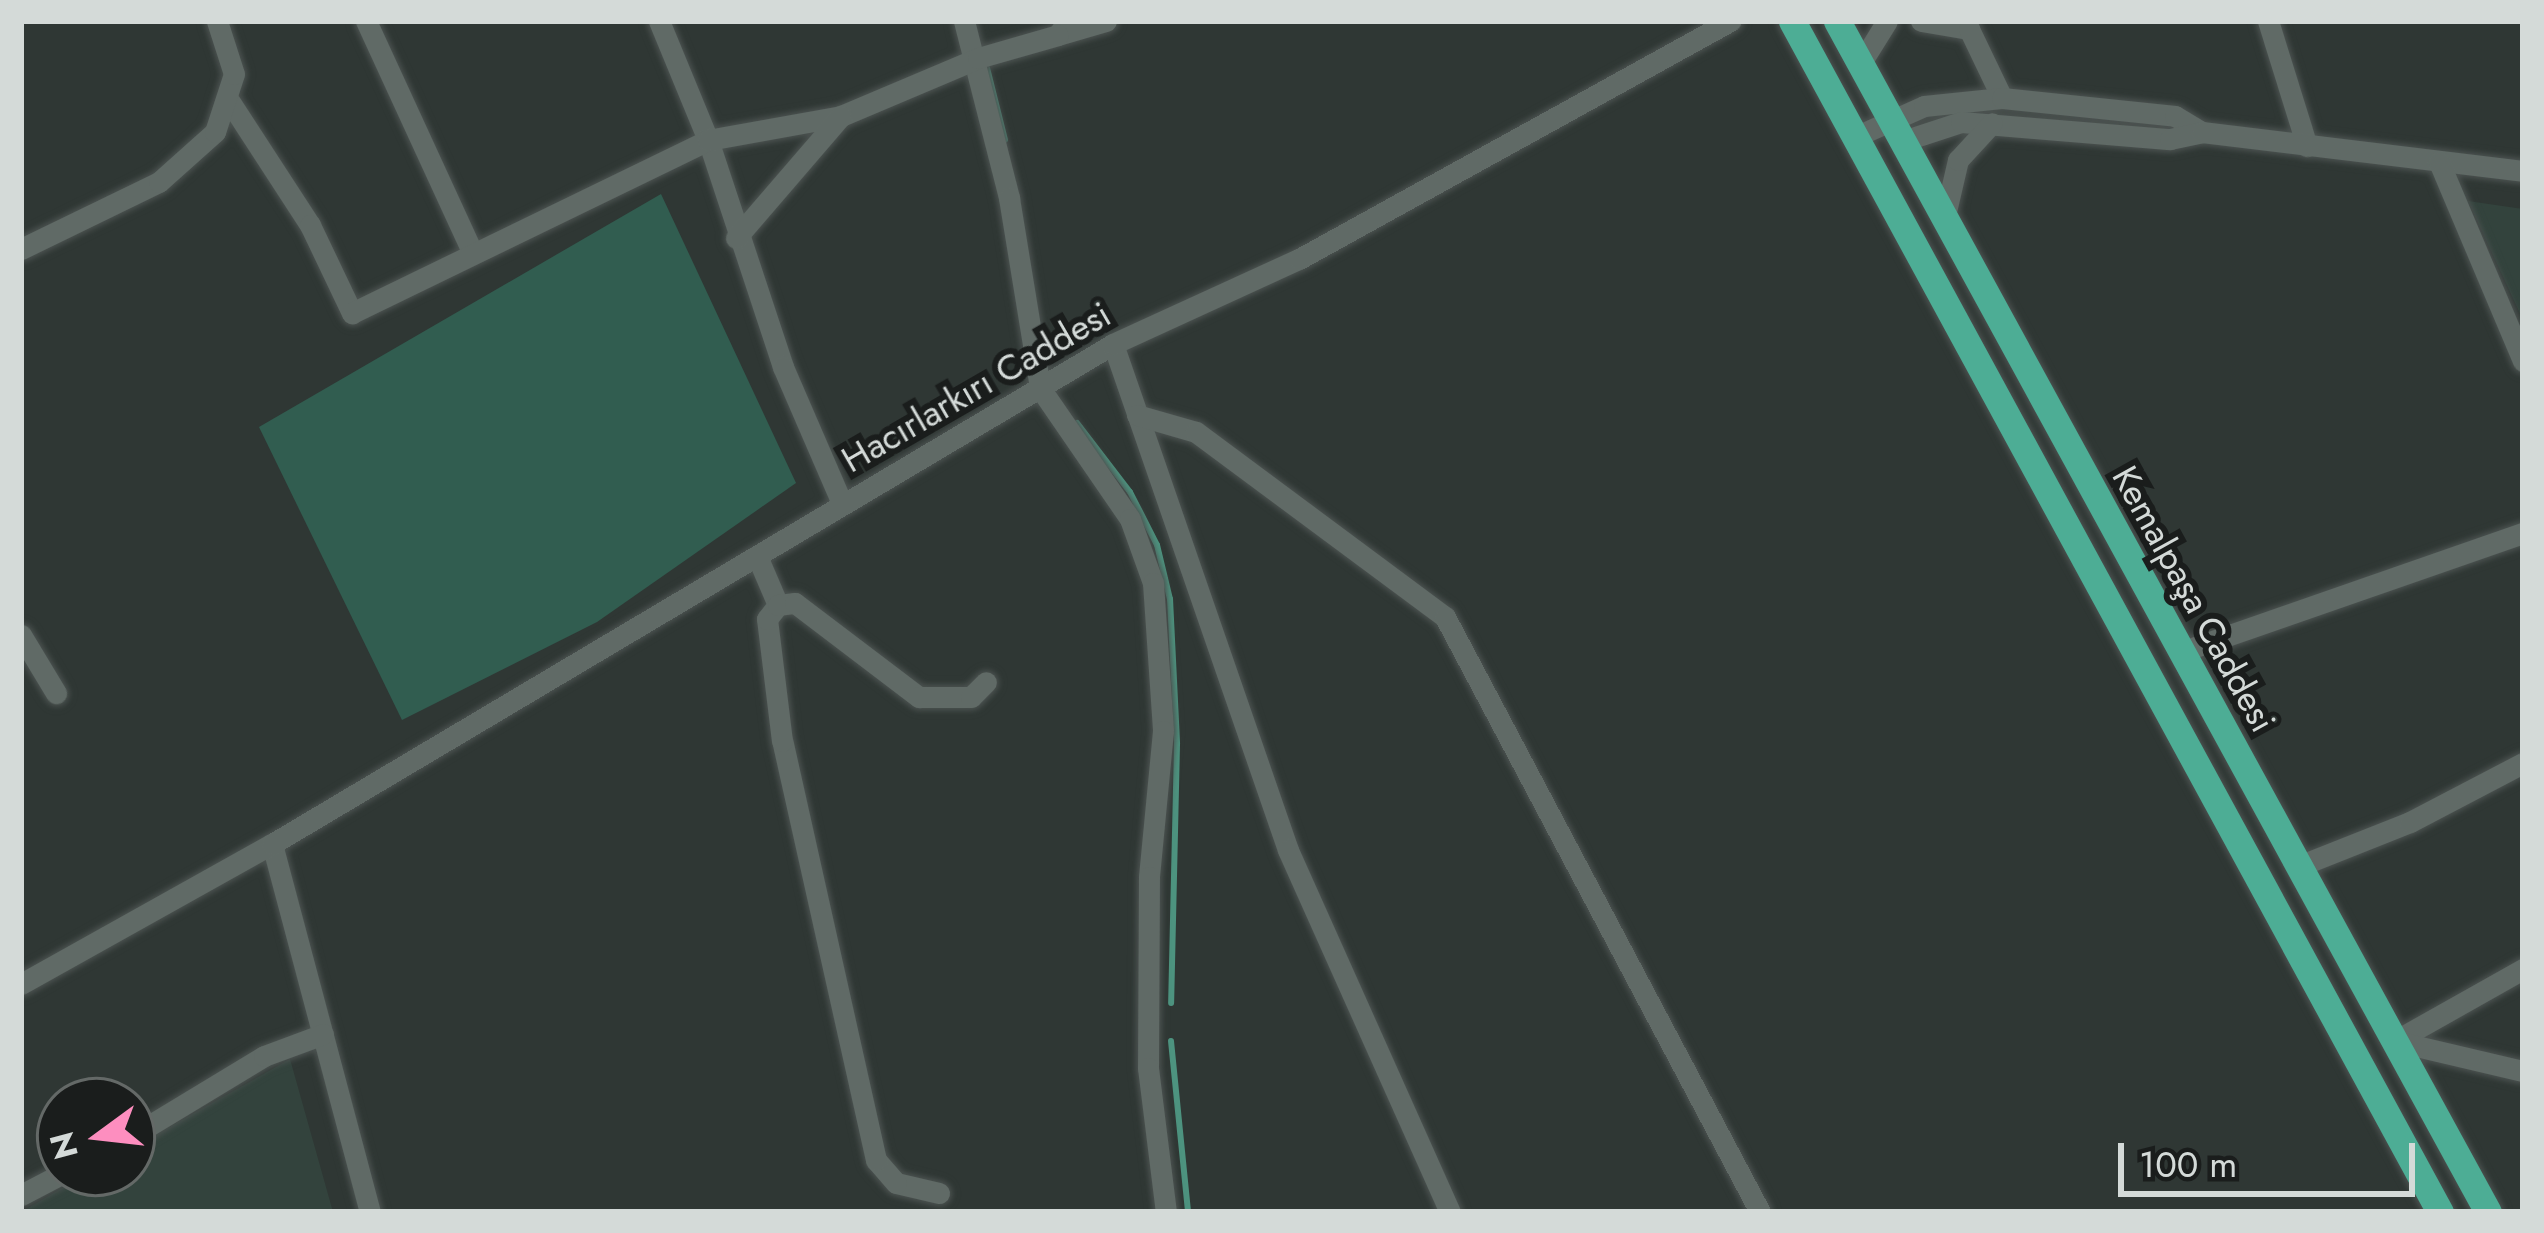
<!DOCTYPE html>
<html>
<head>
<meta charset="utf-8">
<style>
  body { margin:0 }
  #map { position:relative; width:2544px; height:1233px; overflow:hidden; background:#2f3734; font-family:Jost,sans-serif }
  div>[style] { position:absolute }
  .built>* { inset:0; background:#33433d }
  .green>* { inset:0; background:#315d50 }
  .stream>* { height:6px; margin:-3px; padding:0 3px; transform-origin:3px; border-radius:3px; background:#4d937f }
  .roads { filter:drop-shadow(0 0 3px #4c5351) drop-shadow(0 0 3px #4c5351) }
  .minor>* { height:21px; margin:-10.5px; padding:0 10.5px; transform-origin:10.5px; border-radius:10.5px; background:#606a66 }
  .major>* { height:27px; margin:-13.5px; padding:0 13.5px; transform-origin:13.5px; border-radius:13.5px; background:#4dad95 }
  span { translate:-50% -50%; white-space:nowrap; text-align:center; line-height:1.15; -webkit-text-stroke:12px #1a1d1c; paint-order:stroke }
  .street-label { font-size:36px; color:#d4dad8 }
  .frame { position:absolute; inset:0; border:24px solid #d4dad8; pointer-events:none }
  .north { position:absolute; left:36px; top:1077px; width:120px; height:120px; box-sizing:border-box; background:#1a1d1c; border:3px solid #646967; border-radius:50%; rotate:255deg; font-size:33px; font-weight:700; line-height:48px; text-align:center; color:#d4dad8 }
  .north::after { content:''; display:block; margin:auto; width:42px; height:54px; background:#fd8ebf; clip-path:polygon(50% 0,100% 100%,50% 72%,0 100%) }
  .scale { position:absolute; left:2118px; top:1143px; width:297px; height:54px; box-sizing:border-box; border:6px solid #d4dad8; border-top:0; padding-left:15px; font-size:36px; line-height:42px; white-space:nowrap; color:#d4dad8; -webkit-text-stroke:9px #1a1d1c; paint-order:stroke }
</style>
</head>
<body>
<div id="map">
  <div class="built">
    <div style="clip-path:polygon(2468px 201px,2523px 209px,2523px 320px)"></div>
    <div style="clip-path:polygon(290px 1059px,333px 1212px,21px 1212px,88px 1173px,132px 1173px,132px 1148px)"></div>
  </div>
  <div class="green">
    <div style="clip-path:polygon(661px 194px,796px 483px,597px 622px,402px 720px,259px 427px)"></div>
  </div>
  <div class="stream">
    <div style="left:987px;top:68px;width:74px;rotate:76deg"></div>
    <div style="left:1077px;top:423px;width:87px;rotate:52.5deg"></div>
    <div style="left:1130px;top:492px;width:59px;rotate:63deg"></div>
    <div style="left:1157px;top:545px;width:56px;rotate:76.5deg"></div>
    <div style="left:1170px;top:599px;width:145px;rotate:87.2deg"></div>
    <div style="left:1177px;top:744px;width:259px;rotate:91.3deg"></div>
    <div style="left:1171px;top:1041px;width:172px;rotate:84.3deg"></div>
  </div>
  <div class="roads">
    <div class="minor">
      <div style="left:366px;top:21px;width:256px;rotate:65.3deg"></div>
      <div style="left:659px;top:21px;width:129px;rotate:67.6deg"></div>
      <div style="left:708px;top:140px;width:239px;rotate:71.7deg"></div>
      <div style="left:783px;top:367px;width:146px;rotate:66.6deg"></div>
      <div style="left:964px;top:21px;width:183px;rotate:75.7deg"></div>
      <div style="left:1009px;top:198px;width:193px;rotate:80.7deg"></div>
      <div style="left:1040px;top:388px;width:159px;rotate:55.5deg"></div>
      <div style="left:1130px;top:519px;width:68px;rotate:70.2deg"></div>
      <div style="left:1153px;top:583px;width:148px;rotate:86.1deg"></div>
      <div style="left:1163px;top:731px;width:147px;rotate:95.5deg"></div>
      <div style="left:1149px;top:877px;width:191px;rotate:90.3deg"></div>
      <div style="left:1148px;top:1068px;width:145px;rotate:82.9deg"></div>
      <div style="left:1068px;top:21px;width:17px;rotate:126deg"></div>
      <div style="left:1058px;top:35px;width:50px;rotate:-16.3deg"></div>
      <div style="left:1921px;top:21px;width:49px;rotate:9.5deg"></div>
      <div style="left:1969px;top:29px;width:76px;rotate:64.4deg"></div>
      <div style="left:2268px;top:21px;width:131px;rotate:72.7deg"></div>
      <div style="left:1859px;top:66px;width:53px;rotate:-58.1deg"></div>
      <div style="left:230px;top:102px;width:147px;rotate:57deg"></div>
      <div style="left:310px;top:225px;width:98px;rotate:64.5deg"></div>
      <div style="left:352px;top:313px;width:396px;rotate:-25.9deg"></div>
      <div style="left:708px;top:140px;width:135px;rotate:-10.2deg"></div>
      <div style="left:841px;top:116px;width:149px;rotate:-22.9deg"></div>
      <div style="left:978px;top:58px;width:83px;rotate:-16deg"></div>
      <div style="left:1859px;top:135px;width:71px;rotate:-24deg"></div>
      <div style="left:1924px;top:106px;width:78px;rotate:-5.9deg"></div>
      <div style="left:2002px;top:98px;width:174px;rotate:5.9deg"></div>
      <div style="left:2175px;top:116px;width:31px;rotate:31deg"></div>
      <div style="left:1903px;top:141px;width:61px;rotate:-18.1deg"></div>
      <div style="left:1961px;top:122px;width:210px;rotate:4.7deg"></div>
      <div style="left:2170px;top:139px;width:33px;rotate:-12deg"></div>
      <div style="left:2202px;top:132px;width:323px;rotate:6.9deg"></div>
      <div style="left:2439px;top:162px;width:216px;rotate:67.1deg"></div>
      <div style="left:1944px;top:220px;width:62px;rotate:-76.9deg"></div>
      <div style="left:1958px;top:160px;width:50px;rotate:-47.4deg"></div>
      <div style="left:736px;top:238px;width:161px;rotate:-49.3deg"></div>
      <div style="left:21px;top:249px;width:153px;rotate:-25.9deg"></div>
      <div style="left:159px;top:182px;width:75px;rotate:-41.8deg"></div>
      <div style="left:215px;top:132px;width:61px;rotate:-71.9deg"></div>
      <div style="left:234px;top:74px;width:56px;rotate:-107.8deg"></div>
      <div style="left:1113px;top:344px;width:535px;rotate:70.92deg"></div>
      <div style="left:1288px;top:850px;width:397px;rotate:65.9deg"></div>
      <div style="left:1137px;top:415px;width:61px;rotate:16.1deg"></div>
      <div style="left:1196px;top:432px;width:310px;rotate:36.6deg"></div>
      <div style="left:1445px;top:617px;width:673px;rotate:62.1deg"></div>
      <div style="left:757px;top:556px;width:53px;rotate:66.8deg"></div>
      <div style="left:21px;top:635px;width:68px;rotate:58.9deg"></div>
      <div style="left:2181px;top:652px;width:362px;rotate:-19.2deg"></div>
      <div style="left:272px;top:844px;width:381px;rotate:75.1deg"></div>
      <div style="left:2299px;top:866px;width:119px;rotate:-21.6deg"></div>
      <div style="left:2410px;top:822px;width:127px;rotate:-27.6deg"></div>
      <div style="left:21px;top:984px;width:287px;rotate:-29.2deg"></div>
      <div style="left:272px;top:844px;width:978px;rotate:-30.73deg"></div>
      <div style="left:1113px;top:344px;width:205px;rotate:-24.6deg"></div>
      <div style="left:1299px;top:259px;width:493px;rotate:-28.9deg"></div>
      <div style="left:2395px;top:1041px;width:147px;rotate:-29.4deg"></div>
      <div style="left:2395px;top:1041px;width:131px;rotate:13.2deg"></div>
      <div style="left:132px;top:1136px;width:154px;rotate:-31.2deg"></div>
      <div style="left:264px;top:1056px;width:63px;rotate:-20.4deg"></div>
      <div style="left:939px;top:1193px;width:44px;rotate:-166.9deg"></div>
      <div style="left:896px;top:1183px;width:30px;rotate:-131deg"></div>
      <div style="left:876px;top:1160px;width:429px;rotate:-102.6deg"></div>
      <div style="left:782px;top:741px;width:123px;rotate:-97deg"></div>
      <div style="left:767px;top:619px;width:18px;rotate:-52deg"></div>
      <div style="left:778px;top:605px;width:17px;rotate:-7deg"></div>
      <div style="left:795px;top:603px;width:156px;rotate:37.2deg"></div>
      <div style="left:919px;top:697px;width:52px"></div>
      <div style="left:971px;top:697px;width:21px;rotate:-45deg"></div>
      <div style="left:21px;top:1195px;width:47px;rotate:-27.6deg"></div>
    </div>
    <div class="major">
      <div style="left:1792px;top:21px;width:1356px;rotate:61.45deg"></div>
      <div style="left:1837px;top:21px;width:1357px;rotate:61.34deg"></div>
    </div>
  </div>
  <div class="street-label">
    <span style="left:976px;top:387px;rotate:-30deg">Hacırlarkırı Caddesi</span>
    <span style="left:2194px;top:599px;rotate:61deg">Kemalpaşa Caddesi</span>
  </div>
  <div class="frame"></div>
  <div class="north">N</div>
  <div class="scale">100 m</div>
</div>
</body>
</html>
